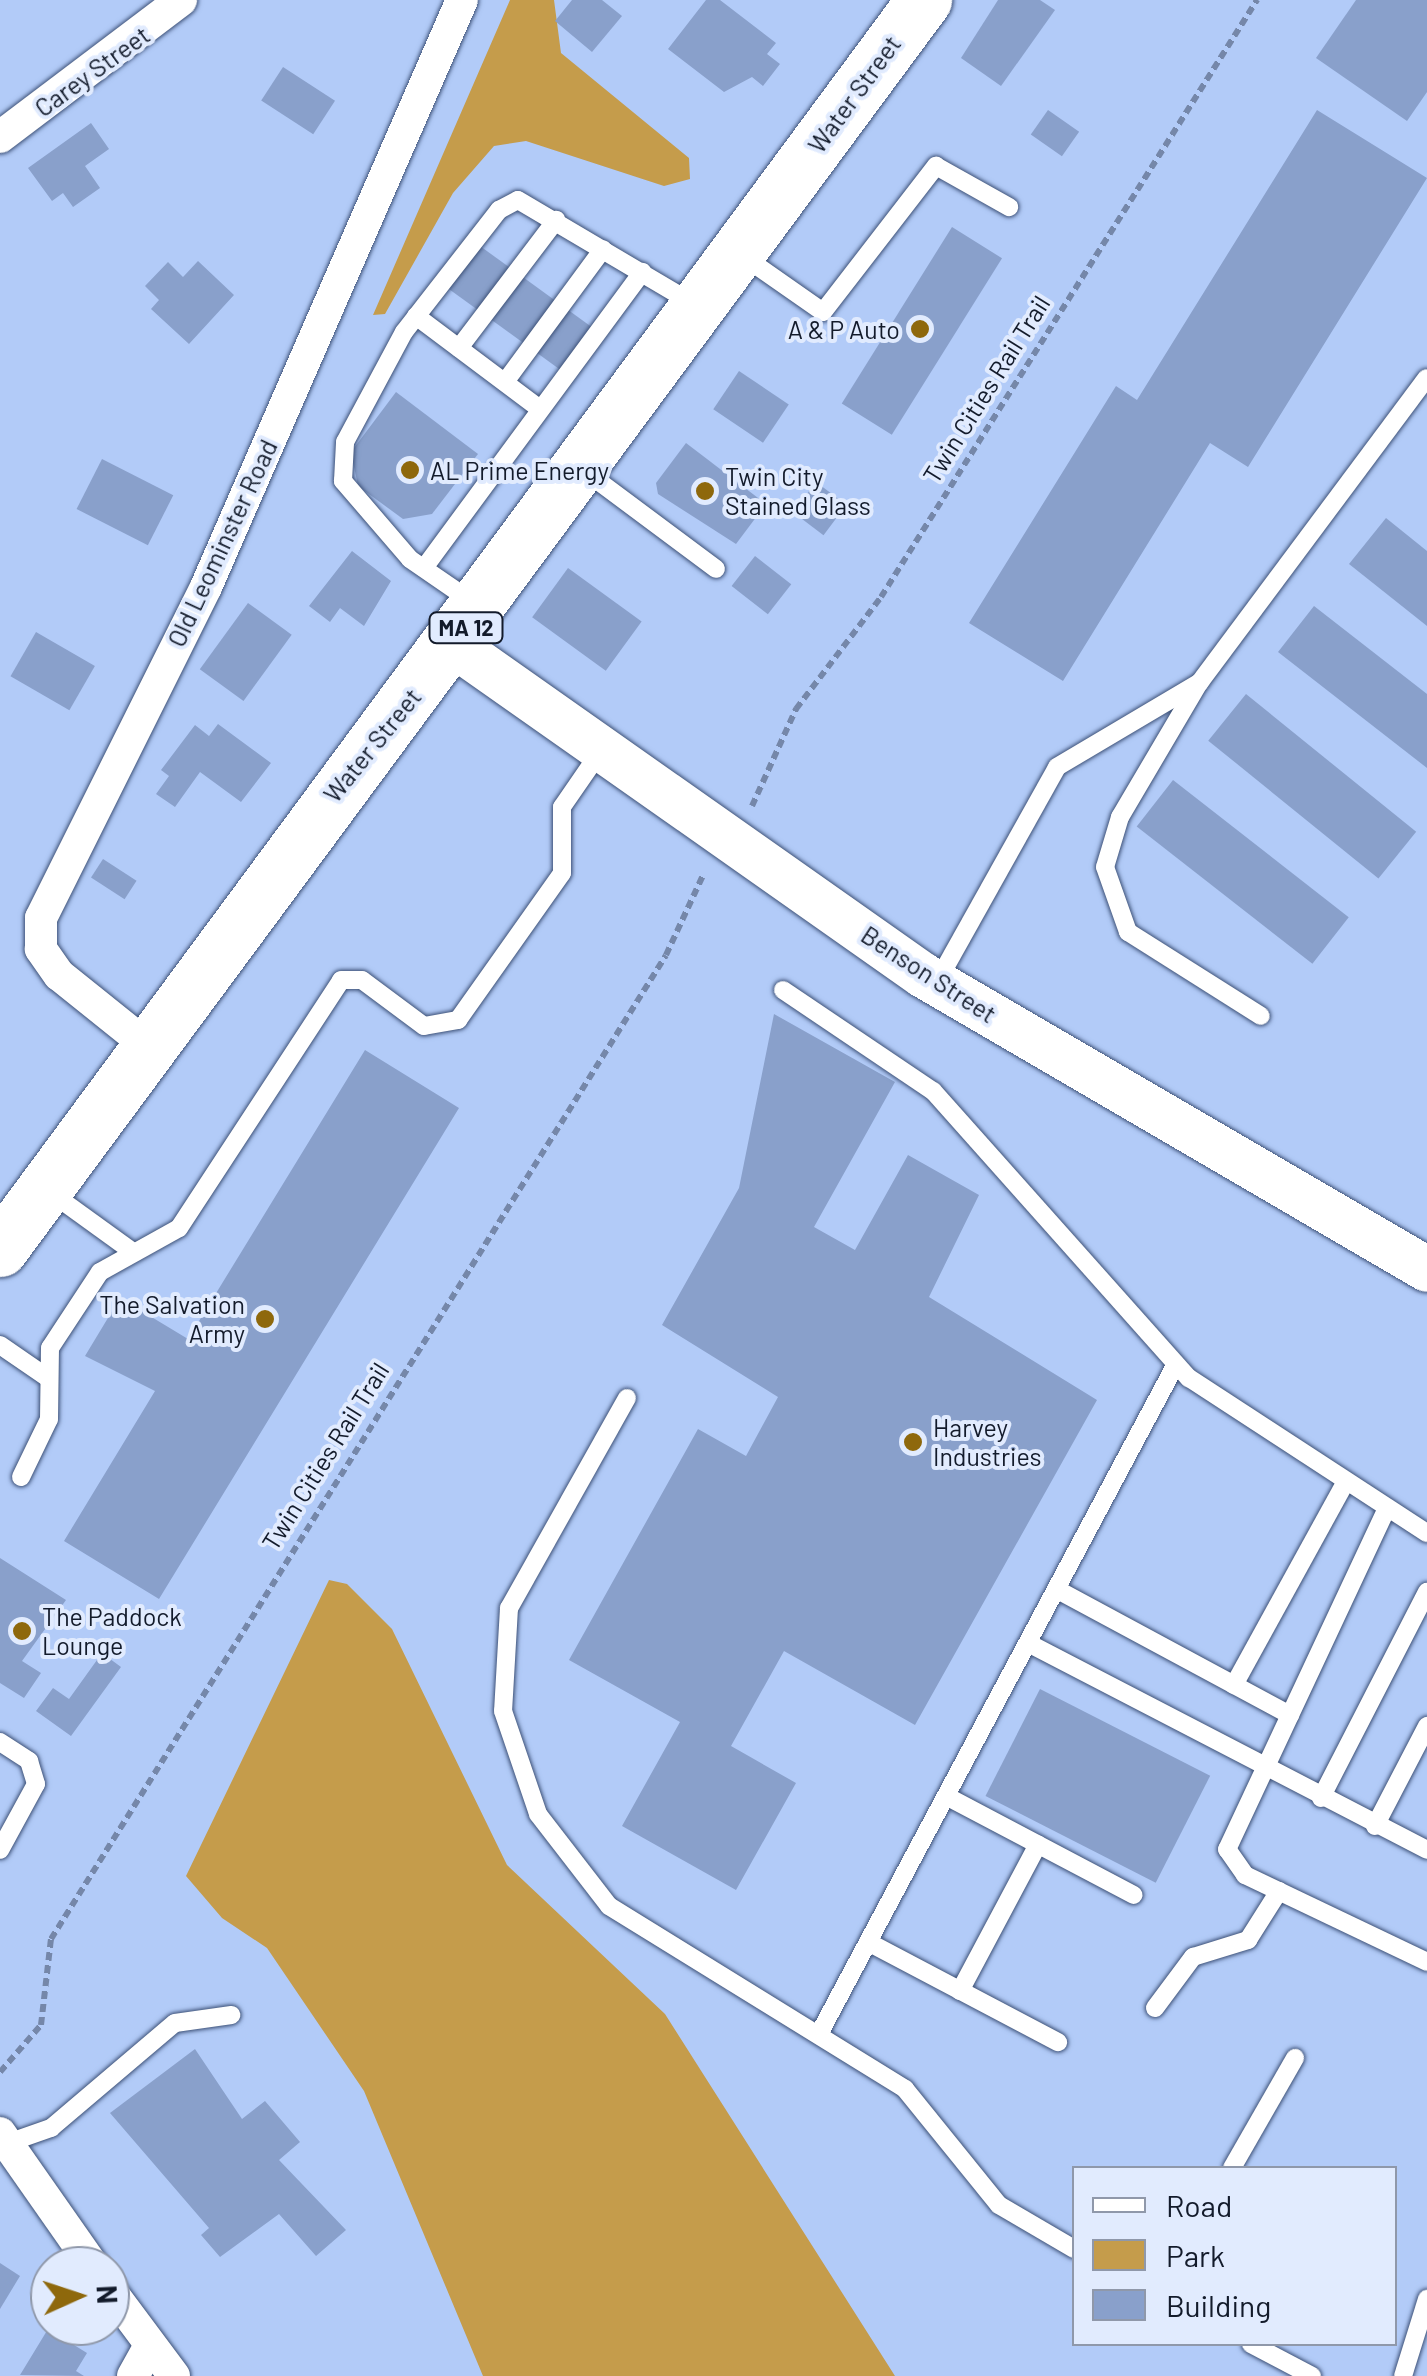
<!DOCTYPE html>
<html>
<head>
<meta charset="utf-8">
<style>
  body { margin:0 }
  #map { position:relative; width:1427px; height:2376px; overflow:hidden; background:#b2cbf8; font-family:Barlow,sans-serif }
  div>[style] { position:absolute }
  .green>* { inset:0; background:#c59c4b }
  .building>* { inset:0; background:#89a0cb; transform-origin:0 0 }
  .path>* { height:6px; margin-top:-3px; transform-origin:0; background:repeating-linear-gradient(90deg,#7587a9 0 8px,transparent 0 13px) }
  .roads { filter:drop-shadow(0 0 2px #3d5177) drop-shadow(0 0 2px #3d5177) }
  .lane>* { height:18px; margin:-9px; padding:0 9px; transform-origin:9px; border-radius:9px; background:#fff }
  .street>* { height:32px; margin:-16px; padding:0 16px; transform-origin:16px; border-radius:16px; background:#fff }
  .secondary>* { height:45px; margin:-22.5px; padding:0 22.5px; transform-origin:22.5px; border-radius:22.5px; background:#fff }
  .highway>* { height:55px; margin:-27.5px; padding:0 27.5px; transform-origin:27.5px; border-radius:27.5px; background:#fff }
  .dots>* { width:28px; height:28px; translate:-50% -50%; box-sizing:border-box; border:5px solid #e1ebfe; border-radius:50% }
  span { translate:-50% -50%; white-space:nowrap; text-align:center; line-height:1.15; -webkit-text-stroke:8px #e1ebfe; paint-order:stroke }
  .shield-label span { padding:2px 8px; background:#e1ebfe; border:2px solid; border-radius:8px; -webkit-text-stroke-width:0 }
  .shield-label { font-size:22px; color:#131b2b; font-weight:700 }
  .street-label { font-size:25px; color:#131b2b }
  .poi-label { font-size:25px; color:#131b2b }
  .right { translate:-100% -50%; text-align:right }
  .left { translate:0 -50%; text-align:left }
  .legend { position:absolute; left:1072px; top:2166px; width:325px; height:180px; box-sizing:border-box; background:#e1ebfe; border:2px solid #8f98aa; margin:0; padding:12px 18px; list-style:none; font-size:30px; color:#131b2b }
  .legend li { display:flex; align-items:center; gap:20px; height:50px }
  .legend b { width:50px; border:2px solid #8f98aa }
  .north { position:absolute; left:30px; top:2246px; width:100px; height:100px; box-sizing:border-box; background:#e1ebfe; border:2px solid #8f98aa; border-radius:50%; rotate:87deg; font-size:28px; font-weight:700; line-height:40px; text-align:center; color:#131b2b }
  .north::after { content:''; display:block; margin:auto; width:35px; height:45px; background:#8e680c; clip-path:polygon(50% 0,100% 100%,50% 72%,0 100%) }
</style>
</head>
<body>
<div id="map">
  <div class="green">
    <div style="clip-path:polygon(510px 0,554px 0,561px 53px,689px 158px,690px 179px,664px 186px,526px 141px,494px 146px,453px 193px,385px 314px,373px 315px)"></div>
    <div style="clip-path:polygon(329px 1580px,347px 1584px,392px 1629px,507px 1865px,665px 2014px,895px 2376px,483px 2376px,364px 2091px,267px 1948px,222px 1918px,186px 1876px)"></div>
  </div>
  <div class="building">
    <div style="clip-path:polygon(572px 0,602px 0,622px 16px,592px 52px,555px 21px)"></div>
    <div style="clip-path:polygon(706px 0,720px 0,776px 43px,767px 54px,780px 64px,763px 86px,752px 77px,724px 92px,668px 49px)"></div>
    <div style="clip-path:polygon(998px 0,1040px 0,1055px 10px,1001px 86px,961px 58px)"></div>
    <div style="clip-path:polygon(1356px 0,1427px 0,1427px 92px,1407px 121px,1316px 58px)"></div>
    <div style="left:283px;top:67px;width:62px;height:40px;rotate:33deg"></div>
    <div style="left:1048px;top:110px;width:38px;height:30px;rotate:35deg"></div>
    <div style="clip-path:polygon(1317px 110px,1427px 178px,1248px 467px,1210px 443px,1063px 681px,969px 623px,1116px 386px,1137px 400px)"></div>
    <div style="clip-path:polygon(91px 123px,109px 149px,85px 166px,100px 188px,73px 207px,63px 193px,52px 201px,28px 168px)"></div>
    <div style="left:952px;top:227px;width:59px;height:208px;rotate:32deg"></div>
    <div style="left:480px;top:246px;width:152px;height:53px;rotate:36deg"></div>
    <div style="clip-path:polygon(198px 261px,234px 295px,189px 344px,151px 309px,159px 300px,145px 286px,168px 262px,183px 277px)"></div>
    <div style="left:739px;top:371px;width:60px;height:46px;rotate:34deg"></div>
    <div style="clip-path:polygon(396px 392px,478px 454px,432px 514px,403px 519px,358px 486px,351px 452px)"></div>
    <div style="clip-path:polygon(686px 443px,766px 504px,736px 544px,658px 494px,656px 483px)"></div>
    <div style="left:102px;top:459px;width:80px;height:56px;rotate:27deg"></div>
    <div style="left:816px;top:482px;width:38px;height:38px;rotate:37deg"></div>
    <div style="clip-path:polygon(1386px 518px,1427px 551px,1427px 626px,1349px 564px)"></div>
    <div style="clip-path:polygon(352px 551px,391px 581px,364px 626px,340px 608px,330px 622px,309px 606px)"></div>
    <div style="left:755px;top:556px;width:46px;height:38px;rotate:38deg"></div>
    <div style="left:568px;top:568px;width:91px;height:61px;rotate:36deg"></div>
    <div style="left:248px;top:603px;width:54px;height:82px;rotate:36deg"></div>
    <div style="clip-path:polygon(1314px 606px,1427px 694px,1427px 768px,1278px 652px)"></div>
    <div style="left:36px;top:632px;width:68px;height:51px;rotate:30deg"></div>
    <div style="left:1246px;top:694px;width:219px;height:60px;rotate:39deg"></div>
    <div style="clip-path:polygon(218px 724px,271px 763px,241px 802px,200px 772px,175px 807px,156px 794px,169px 776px,161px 770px,195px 725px,209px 736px)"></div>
    <div style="left:1173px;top:780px;width:223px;height:59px;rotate:38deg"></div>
    <div style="left:103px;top:859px;width:40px;height:22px;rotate:33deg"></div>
    <div style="clip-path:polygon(774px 1014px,895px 1082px,814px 1227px,855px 1250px,908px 1155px,979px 1195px,929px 1297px,1097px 1400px,915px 1725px,784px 1651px,731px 1746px,796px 1783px,736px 1890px,622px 1826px,680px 1722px,569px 1660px,698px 1429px,746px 1456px,778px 1397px,662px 1325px,739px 1188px)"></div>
    <div style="clip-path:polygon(365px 1050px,459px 1108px,159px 1599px,64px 1541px,155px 1391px,85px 1356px,120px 1298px,188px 1339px)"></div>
    <div style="clip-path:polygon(0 1558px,66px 1600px,22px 1661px,41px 1673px,24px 1698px,0 1683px)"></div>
    <div style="clip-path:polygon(102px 1653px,121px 1667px,71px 1736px,36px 1711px,53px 1688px,69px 1699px)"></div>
    <div style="left:1040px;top:1689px;width:191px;height:120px;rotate:27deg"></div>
    <div style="clip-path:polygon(195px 2049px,242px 2119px,265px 2101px,300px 2142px,279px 2160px,346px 2230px,316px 2256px,279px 2214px,220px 2257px,201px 2235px,209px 2228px,110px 2113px)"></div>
    <div style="clip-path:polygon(0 2263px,20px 2276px,0 2309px)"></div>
    <div style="clip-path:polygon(48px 2329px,87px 2353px,76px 2371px,84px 2376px,20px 2375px)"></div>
  </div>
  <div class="path">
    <div style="left:752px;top:806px;width:107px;rotate:-65.6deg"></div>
    <div style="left:796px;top:709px;width:141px;rotate:-52.8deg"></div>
    <div style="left:881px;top:597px;width:706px;rotate:-57.8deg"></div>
    <div style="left:0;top:2072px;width:62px;rotate:-48.9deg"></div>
    <div style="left:41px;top:2025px;width:87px;rotate:-83.4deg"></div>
    <div style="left:51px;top:1939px;width:1160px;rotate:-57.99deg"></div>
    <div style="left:666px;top:955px;width:90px;rotate:-65.1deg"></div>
  </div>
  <div class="roads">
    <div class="lane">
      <div style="left:740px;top:254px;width:101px;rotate:34.9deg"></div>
      <div style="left:823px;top:312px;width:185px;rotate:-52.3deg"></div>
      <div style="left:936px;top:166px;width:84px;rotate:29.3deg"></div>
      <div style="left:416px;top:316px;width:155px;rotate:36.9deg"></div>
      <div style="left:459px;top:348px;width:161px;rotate:-52.8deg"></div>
      <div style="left:505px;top:382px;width:165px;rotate:-53.6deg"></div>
      <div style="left:582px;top:469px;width:167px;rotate:36.7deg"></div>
      <div style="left:424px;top:568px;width:368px;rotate:-53.6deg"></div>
      <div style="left:471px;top:601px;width:74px;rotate:-145.5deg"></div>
      <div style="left:410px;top:559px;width:103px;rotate:-130.7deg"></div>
      <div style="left:343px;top:481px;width:39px;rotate:-87deg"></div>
      <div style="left:345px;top:442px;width:125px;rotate:-61.8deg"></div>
      <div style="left:404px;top:332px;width:155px;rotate:-52.1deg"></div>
      <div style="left:499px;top:210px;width:21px;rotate:-28deg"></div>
      <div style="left:518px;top:200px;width:204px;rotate:30.6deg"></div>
      <div style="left:1199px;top:683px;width:156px;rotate:120.5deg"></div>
      <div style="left:1120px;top:817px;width:52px;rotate:106.7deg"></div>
      <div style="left:1105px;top:867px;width:69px;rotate:70.5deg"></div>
      <div style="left:1128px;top:932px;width:157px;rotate:32.3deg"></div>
      <div style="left:937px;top:982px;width:246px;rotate:-60.8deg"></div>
      <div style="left:1057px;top:767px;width:166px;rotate:-30.7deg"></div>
      <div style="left:1200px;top:682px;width:379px;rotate:-53.3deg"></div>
      <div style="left:783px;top:990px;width:181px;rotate:34deg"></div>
      <div style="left:933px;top:1091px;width:385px;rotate:48.3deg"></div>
      <div style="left:1189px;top:1378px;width:284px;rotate:33.1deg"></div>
      <div style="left:50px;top:1192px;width:99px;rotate:35.9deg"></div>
      <div style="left:0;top:1345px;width:58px;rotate:34.5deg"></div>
      <div style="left:627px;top:1398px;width:241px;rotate:119.3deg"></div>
      <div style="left:509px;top:1608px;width:103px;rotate:93.3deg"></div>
      <div style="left:503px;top:1711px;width:109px;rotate:71.2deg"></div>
      <div style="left:538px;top:1814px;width:116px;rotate:52.3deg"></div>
      <div style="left:609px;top:1906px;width:348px;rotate:31.7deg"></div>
      <div style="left:905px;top:2089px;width:149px;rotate:51deg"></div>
      <div style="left:999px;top:2205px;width:87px;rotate:30.4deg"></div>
      <div style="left:21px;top:1477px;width:64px;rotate:-64.2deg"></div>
      <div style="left:49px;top:1419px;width:71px;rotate:-89.2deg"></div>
      <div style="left:50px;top:1348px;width:91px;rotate:-56.7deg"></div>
      <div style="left:100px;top:1272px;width:90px;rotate:-29.1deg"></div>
      <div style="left:179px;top:1228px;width:296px;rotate:-56.8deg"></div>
      <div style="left:341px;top:980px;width:21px"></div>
      <div style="left:362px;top:980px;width:77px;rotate:36.6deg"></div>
      <div style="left:424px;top:1026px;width:35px;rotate:-10deg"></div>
      <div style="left:458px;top:1020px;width:180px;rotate:-54.7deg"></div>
      <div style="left:562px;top:873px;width:66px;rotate:-90deg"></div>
      <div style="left:562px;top:807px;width:70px;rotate:-55.4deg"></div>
      <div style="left:1387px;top:1508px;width:377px;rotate:115.1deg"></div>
      <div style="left:1227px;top:1849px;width:32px;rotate:55deg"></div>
      <div style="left:1245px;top:1875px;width:202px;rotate:25.5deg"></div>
      <div style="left:1056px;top:1589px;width:266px;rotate:28.3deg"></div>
      <div style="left:1028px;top:1643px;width:449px;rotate:27.4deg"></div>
      <div style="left:1234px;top:1685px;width:230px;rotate:-61.2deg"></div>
      <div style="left:0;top:1742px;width:35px;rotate:33deg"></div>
      <div style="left:29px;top:1761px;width:24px;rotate:73deg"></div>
      <div style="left:36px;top:1784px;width:75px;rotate:118.6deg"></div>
      <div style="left:946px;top:1796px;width:212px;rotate:27.8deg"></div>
      <div style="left:1321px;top:1798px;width:232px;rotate:-62.8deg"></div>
      <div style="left:1375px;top:1826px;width:113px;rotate:-62.5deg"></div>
      <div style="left:868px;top:1942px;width:215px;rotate:27.8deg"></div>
      <div style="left:960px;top:1991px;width:166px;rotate:-62deg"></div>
      <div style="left:1155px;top:2008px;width:64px;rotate:-53.3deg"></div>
      <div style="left:1193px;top:1957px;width:58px;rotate:-17.2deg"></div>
      <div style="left:1248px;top:1940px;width:58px;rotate:-57.7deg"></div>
      <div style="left:819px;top:2034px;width:757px;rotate:-61.95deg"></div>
      <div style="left:8px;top:2143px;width:46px;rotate:-19.2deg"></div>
      <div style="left:51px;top:2128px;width:162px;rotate:-40.3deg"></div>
      <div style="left:175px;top:2023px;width:57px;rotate:-8.1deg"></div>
      <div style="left:1232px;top:2168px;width:127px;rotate:-60.2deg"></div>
      <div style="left:1251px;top:2344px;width:69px;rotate:27.7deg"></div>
      <div style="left:1403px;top:2376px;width:81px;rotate:-72.7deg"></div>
    </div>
    <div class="street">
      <div style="left:0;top:137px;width:227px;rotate:-37.1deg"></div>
      <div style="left:149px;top:1047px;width:115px;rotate:-141.3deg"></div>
      <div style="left:59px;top:975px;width:32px;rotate:-125deg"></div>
      <div style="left:41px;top:949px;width:31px;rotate:-90deg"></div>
      <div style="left:41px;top:918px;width:370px;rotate:-63.5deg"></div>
      <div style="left:206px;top:587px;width:640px;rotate:-66.44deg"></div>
      <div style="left:0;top:2133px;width:162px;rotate:55deg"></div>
      <div style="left:110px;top:2290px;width:107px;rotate:53.3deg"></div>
      <div style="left:133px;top:2376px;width:33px;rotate:-61deg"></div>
    </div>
    <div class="secondary">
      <div style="left:454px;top:645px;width:573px;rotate:35.13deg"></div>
      <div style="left:923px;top:975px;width:583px;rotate:30.26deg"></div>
    </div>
    <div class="highway">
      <div style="left:0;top:1249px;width:1554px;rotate:-53.51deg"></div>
    </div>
  </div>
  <div class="dots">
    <div style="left:920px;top:329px;background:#8e680c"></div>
    <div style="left:410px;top:470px;background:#8e680c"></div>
    <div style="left:705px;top:491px;background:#8e680c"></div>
    <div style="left:265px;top:1319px;background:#8e680c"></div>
    <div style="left:913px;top:1442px;background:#8e680c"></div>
    <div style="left:22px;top:1631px;background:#8e680c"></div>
  </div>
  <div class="shield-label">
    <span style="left:466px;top:628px">MA 12</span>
  </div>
  <div class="street-label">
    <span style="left:92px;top:71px;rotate:-36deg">Carey Street</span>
    <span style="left:854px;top:94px;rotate:-54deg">Water Street</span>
    <span style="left:986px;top:389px;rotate:-58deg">Twin Cities Rail Trail</span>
    <span style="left:222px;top:543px;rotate:-65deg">Old Leominster Road</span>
    <span style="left:372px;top:745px;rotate:-51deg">Water Street</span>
    <span style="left:929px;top:974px;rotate:33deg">Benson Street</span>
    <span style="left:325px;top:1456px;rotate:-58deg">Twin Cities Rail Trail</span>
  </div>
  <div class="poi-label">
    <span class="right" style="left:900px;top:329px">A &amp; P Auto</span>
    <span class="left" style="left:430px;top:470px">AL Prime Energy</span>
    <span class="left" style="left:725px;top:491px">Twin City<br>Stained Glass</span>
    <span class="right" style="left:245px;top:1319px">The Salvation<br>Army</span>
    <span class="left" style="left:933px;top:1442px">Harvey<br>Industries</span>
    <span class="left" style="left:42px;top:1631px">The Paddock<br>Lounge</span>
  </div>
  <ul class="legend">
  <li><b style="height:12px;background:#fff"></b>Road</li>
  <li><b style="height:28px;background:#c59c4b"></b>Park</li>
  <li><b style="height:28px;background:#89a0cb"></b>Building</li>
  </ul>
  <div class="north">N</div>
</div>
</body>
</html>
